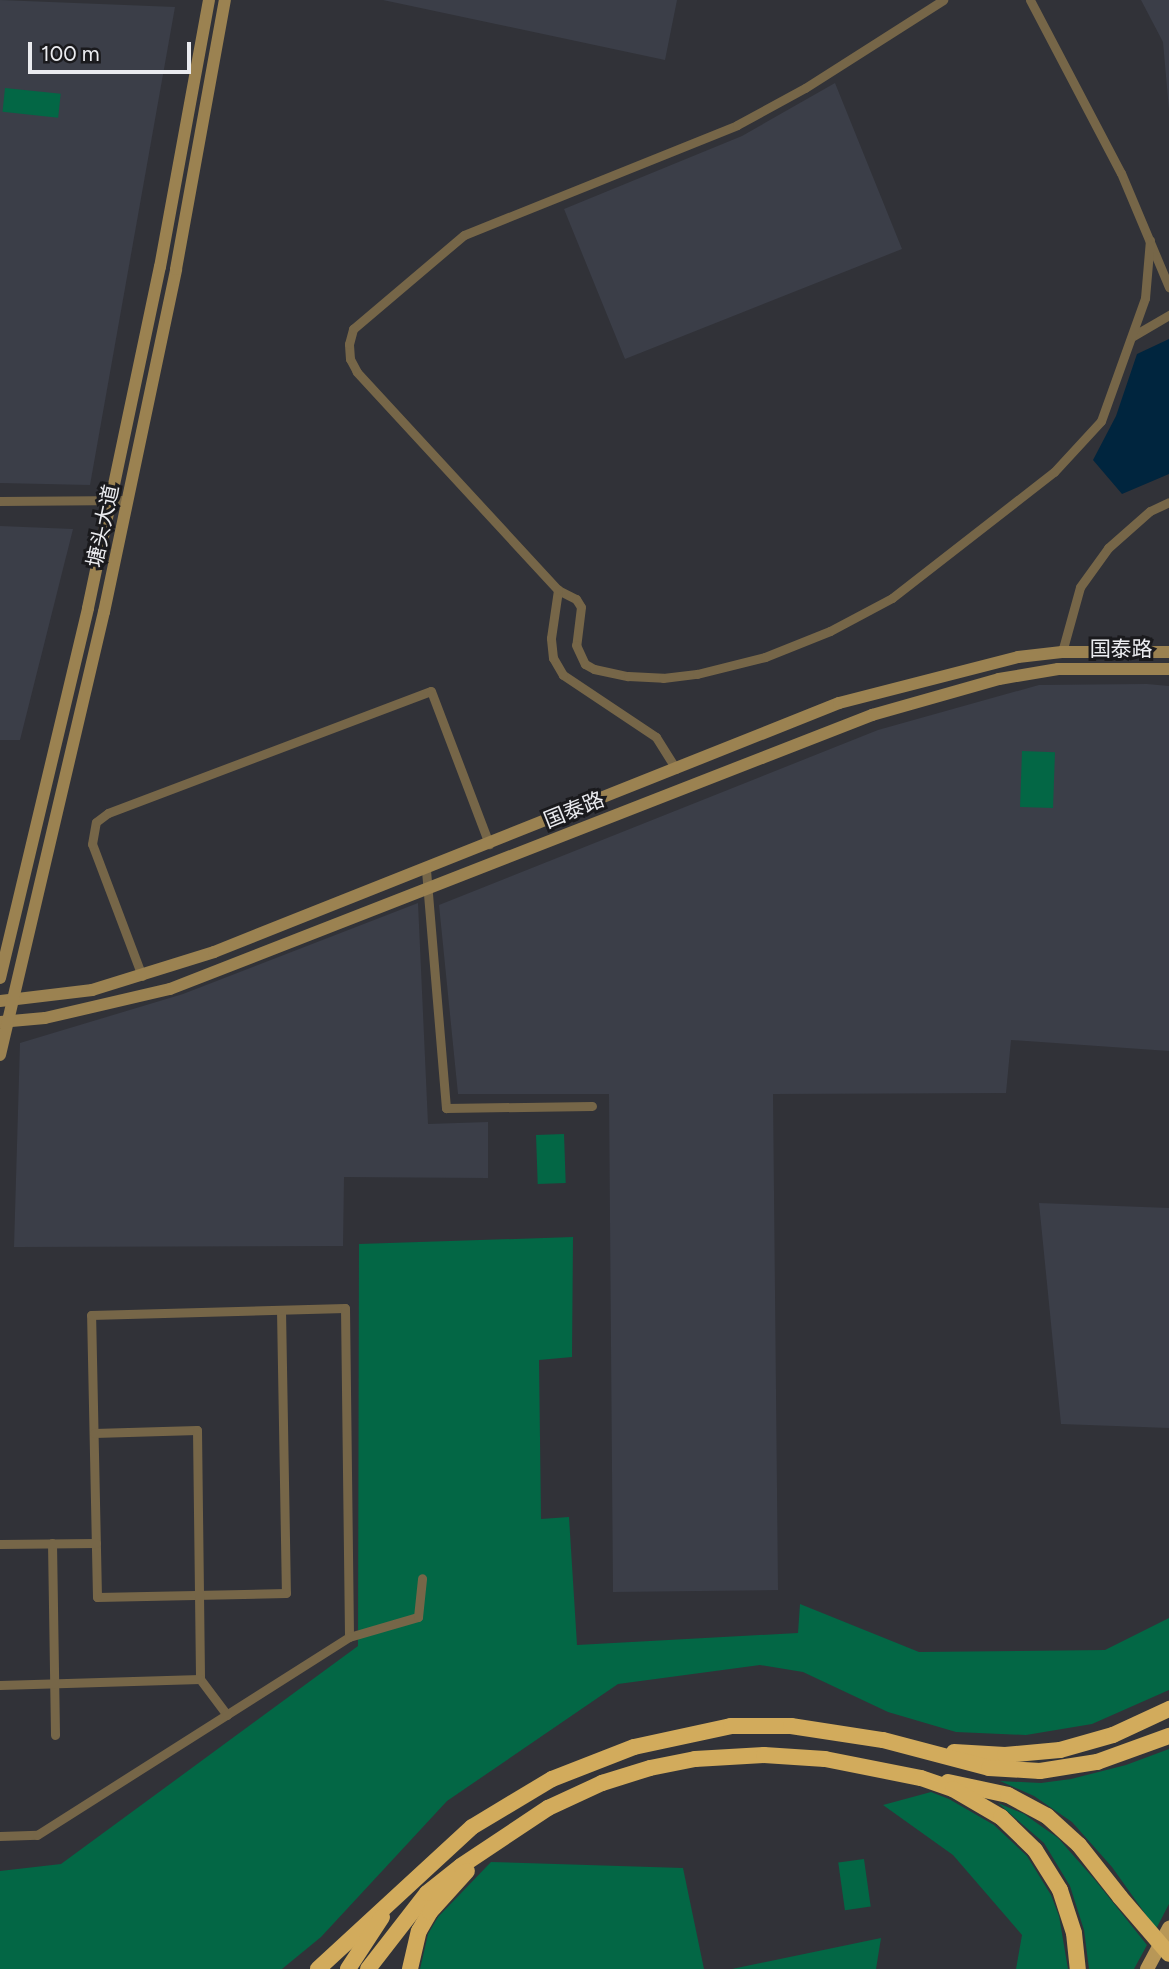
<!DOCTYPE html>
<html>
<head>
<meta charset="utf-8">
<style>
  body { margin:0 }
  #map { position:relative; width:1169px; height:1969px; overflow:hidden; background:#313238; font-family:Figtree,"Noto Sans SC",sans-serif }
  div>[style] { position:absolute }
  .built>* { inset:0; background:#3b3e48 }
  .green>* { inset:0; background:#036745; transform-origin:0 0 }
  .water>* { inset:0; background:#00253e }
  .street>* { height:9px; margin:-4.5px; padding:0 4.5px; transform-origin:4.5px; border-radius:4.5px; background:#766648 }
  .secondary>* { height:12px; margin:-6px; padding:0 6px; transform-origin:6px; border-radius:6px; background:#9b8251 }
  .primary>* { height:14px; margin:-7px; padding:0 7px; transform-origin:7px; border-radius:7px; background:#b89757 }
  .highway>* { height:16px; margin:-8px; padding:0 8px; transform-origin:8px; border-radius:8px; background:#d2ab5c }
  .highway-bridge>* { height:16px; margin:-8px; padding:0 8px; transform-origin:8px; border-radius:8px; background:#d2ab5c }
  span { translate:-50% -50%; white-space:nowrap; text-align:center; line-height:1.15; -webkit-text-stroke:6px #1a1a1d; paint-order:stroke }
  .street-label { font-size:21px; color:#eaebef }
  .scale { position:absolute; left:28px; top:42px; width:163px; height:32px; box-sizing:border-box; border:4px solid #eaebef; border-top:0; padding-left:9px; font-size:21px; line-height:24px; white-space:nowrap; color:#eaebef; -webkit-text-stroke:5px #1a1a1d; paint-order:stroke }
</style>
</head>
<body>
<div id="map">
  <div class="built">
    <div style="clip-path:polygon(0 0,175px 7px,90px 485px,0 483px)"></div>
    <div style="clip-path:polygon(383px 0,677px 0,665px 60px)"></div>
    <div style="clip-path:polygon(1141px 0,1169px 0,1169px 110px,1163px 42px)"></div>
    <div style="clip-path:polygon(835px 83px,902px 249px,625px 359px,564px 209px,742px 136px)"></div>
    <div style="clip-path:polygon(0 526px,73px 529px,20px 740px,0 740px)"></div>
    <div style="clip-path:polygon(1147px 684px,1169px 686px,1169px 1051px,1011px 1040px,1006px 1093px,773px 1094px,778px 1590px,613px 1592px,609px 1094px,458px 1094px,439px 905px,878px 730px,1039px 685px)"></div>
    <div style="clip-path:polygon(418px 903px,428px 1124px,488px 1122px,488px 1178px,344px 1177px,343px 1246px,14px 1247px,20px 1043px,183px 994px)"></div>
    <div style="clip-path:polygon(1039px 1203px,1169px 1208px,1169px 1428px,1061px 1424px)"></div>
  </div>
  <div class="green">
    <div style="left:5px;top:88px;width:56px;height:24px;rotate:6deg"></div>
    <div style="left:1022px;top:751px;width:33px;height:56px;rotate:2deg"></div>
    <div style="left:564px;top:1134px;width:49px;height:28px;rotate:88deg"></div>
    <div style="clip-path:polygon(573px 1237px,572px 1357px,539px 1360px,541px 1519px,569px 1517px,577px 1645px,798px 1633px,800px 1604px,919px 1652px,1105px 1650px,1169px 1618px,1169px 1690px,1092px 1724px,1026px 1735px,956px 1732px,888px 1712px,803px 1672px,760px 1665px,618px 1684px,447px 1801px,321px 1937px,282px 1969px,0 1969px,0 1871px,61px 1864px,358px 1646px,359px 1244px)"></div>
    <div style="clip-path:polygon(1169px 1749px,1169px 1904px,1156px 1929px,1112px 1867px,1072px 1822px,1034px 1796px,1000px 1781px,1041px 1783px,1071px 1779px,1126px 1765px)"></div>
    <div style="clip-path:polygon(931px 1792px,949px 1799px,994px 1825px,1027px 1856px,1051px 1895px,1059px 1916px,1068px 1969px,1016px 1969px,1022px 1935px,953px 1855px,883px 1805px)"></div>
    <div style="clip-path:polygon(998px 1803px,1024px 1814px,1058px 1838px,1095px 1880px,1147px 1945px,1134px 1969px,1089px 1969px,1084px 1930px,1070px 1886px,1044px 1843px)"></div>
    <div style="left:864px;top:1859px;width:48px;height:26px;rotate:82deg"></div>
    <div style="clip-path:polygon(491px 1862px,683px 1868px,704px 1969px,420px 1969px,428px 1934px,438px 1917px)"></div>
    <div style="clip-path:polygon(881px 1938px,876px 1969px,732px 1969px)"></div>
  </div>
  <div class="water">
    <div style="clip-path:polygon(1169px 339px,1169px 474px,1122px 494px,1093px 460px,1116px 416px,1137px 354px)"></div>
  </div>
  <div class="street">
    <div style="left:1030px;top:0;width:195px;rotate:62.3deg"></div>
    <div style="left:1121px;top:173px;width:124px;rotate:67.2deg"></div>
    <div style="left:1133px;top:336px;width:42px;rotate:-30.3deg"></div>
    <div style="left:0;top:501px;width:128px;rotate:-0.4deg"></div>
    <div style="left:558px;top:590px;width:20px;rotate:27deg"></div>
    <div style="left:576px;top:599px;width:9px;rotate:58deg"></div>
    <div style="left:581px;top:607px;width:38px;rotate:97deg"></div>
    <div style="left:576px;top:645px;width:21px;rotate:65deg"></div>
    <div style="left:585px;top:664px;width:10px;rotate:29deg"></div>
    <div style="left:594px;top:669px;width:35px;rotate:12deg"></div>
    <div style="left:628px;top:676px;width:35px;rotate:3deg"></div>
    <div style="left:663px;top:678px;width:34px;rotate:-7deg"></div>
    <div style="left:697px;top:674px;width:70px;rotate:-14deg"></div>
    <div style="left:765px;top:657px;width:70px;rotate:-21.8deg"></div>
    <div style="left:830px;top:631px;width:70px;rotate:-28deg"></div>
    <div style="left:892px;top:598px;width:205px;rotate:-37.9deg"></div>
    <div style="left:1054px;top:472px;width:69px;rotate:-47.3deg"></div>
    <div style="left:1101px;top:421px;width:131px;rotate:-70.3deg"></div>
    <div style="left:1145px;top:298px;width:58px;rotate:-85.1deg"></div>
    <div style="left:1062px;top:652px;width:67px;rotate:-74.5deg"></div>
    <div style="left:1080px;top:587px;width:48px;rotate:-54.3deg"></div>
    <div style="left:1108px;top:548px;width:56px;rotate:-41.4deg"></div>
    <div style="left:1150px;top:511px;width:21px;rotate:-25deg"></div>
    <div style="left:676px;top:769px;width:38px;rotate:-122deg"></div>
    <div style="left:656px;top:737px;width:112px;rotate:-146.3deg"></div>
    <div style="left:563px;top:675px;width:20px;rotate:-120deg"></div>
    <div style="left:553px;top:658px;width:20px;rotate:-96deg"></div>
    <div style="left:551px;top:638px;width:49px;rotate:-81.7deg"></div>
    <div style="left:558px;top:590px;width:297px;rotate:-132.7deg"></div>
    <div style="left:357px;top:372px;width:15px;rotate:-118deg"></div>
    <div style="left:350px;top:359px;width:15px;rotate:-94deg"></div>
    <div style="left:349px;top:344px;width:16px;rotate:-75deg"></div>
    <div style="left:353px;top:329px;width:145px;rotate:-40.3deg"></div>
    <div style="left:464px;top:235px;width:294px;rotate:-21.9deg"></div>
    <div style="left:737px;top:125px;width:77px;rotate:-28.6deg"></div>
    <div style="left:805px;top:88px;width:164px;rotate:-32.5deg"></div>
    <div style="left:426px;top:870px;width:239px;rotate:85.2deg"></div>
    <div style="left:446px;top:1108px;width:146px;rotate:-0.8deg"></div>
    <div style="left:142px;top:976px;width:141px;rotate:-110.7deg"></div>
    <div style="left:92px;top:844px;width:22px;rotate:-80deg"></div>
    <div style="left:96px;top:822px;width:15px;rotate:-37deg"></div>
    <div style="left:108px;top:813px;width:345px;rotate:-20.7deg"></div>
    <div style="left:431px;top:691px;width:164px;rotate:69.2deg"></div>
    <div style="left:281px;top:1310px;width:283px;rotate:89deg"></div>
    <div style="left:286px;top:1593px;width:189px;rotate:178.8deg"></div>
    <div style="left:97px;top:1597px;width:282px;rotate:-91.2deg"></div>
    <div style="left:91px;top:1315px;width:254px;rotate:-1.6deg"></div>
    <div style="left:345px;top:1308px;width:329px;rotate:89.3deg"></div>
    <div style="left:94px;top:1433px;width:103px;rotate:-1.7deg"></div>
    <div style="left:197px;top:1430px;width:249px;rotate:89.3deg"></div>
    <div style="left:200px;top:1679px;width:45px;rotate:53.1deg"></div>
    <div style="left:52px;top:1543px;width:192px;rotate:89.1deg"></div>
    <div style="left:0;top:1544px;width:96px;rotate:-0.6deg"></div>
    <div style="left:0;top:1685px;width:200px;rotate:-1.7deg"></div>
    <div style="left:0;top:1836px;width:37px;rotate:-2deg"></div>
    <div style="left:37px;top:1835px;width:370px;rotate:-32.4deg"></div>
    <div style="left:349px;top:1637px;width:72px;rotate:-16.2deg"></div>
    <div style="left:418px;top:1617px;width:39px;rotate:-84deg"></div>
  </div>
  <div class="secondary">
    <div style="left:0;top:978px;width:380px;rotate:-76.6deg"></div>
    <div style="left:88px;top:608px;width:349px;rotate:-78.1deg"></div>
    <div style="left:160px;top:267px;width:271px;rotate:-79.6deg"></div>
    <div style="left:0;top:1001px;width:93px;rotate:-6.8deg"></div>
    <div style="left:92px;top:990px;width:128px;rotate:-17.3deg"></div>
    <div style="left:214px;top:952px;width:673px;rotate:-21.72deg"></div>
    <div style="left:839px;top:703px;width:185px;rotate:-14.4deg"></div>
    <div style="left:1018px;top:657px;width:44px;rotate:-6.5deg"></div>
    <div style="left:1062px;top:652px;width:107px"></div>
    <div style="left:0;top:1022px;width:45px;rotate:-5.1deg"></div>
    <div style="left:45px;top:1018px;width:128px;rotate:-13.1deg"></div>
    <div style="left:170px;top:989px;width:754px;rotate:-21.32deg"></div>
    <div style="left:872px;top:715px;width:132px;rotate:-15.8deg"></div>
    <div style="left:999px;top:679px;width:60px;rotate:-9.6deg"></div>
    <div style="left:1058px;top:669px;width:111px"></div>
    <div style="left:0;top:1055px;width:455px;rotate:-76.8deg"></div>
    <div style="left:104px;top:612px;width:350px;rotate:-78.1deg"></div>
    <div style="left:176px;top:269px;width:273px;rotate:-79.7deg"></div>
  </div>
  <div class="primary">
    <div style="left:1147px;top:1969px;width:47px;rotate:-61.8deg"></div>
  </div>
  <div class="highway">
    <div style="left:954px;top:1752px;width:51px;rotate:3.4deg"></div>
    <div style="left:1005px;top:1755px;width:55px;rotate:-5.2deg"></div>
    <div style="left:1060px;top:1750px;width:55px;rotate:-15.8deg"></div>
    <div style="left:1113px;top:1735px;width:62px;rotate:-24.9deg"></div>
    <div style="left:948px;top:1782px;width:61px;rotate:12.2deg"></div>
    <div style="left:1008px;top:1795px;width:44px;rotate:28.3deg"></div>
    <div style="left:1047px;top:1816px;width:43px;rotate:42.2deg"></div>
    <div style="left:1079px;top:1845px;width:66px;rotate:51.7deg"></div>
    <div style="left:318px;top:1969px;width:209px;rotate:-42.7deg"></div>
    <div style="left:472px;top:1827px;width:93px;rotate:-31deg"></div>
    <div style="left:552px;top:1779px;width:88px;rotate:-21.3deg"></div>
    <div style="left:634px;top:1747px;width:99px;rotate:-12.2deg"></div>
    <div style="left:731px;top:1726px;width:60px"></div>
    <div style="left:791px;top:1726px;width:93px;rotate:8.7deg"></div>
    <div style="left:883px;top:1740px;width:110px;rotate:14.8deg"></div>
    <div style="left:989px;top:1768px;width:51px;rotate:3.4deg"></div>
    <div style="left:1040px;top:1771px;width:58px;rotate:-9deg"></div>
    <div style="left:1097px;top:1762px;width:77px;rotate:-19.9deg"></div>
    <div style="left:348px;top:1969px;width:62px;rotate:-56.8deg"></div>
    <div style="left:368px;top:1969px;width:96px;rotate:-52.2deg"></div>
    <div style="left:427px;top:1893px;width:43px;rotate:-38.5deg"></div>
    <div style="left:461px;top:1866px;width:105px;rotate:-33.7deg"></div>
    <div style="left:548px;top:1808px;width:60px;rotate:-24.8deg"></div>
    <div style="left:602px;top:1783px;width:50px;rotate:-17.4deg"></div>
    <div style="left:650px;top:1768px;width:46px;rotate:-11.3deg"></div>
    <div style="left:695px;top:1759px;width:69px;rotate:-3.3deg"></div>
    <div style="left:764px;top:1755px;width:61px;rotate:3.8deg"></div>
    <div style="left:825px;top:1759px;width:98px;rotate:11.2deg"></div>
    <div style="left:921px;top:1778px;width:34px;rotate:19deg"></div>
    <div style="left:953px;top:1789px;width:56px;rotate:30.3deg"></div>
    <div style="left:1001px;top:1817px;width:47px;rotate:44.1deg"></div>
    <div style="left:1035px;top:1850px;width:47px;rotate:58deg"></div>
    <div style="left:1060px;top:1890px;width:45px;rotate:72deg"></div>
    <div style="left:1074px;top:1933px;width:36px;rotate:84deg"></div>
    <div style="left:410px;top:1969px;width:39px;rotate:-77deg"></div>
    <div style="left:419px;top:1931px;width:22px;rotate:-60deg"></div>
    <div style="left:430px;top:1912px;width:55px;rotate:-47.9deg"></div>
  </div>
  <div class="highway-bridge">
    <div style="left:1120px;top:1897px;width:75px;rotate:49.3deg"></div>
  </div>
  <div class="street-label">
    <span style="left:103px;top:526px;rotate:-78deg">塘头大道</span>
    <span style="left:1121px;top:649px">国泰路</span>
    <span style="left:574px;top:810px;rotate:-22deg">国泰路</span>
  </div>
  <div class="scale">100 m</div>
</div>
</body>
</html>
